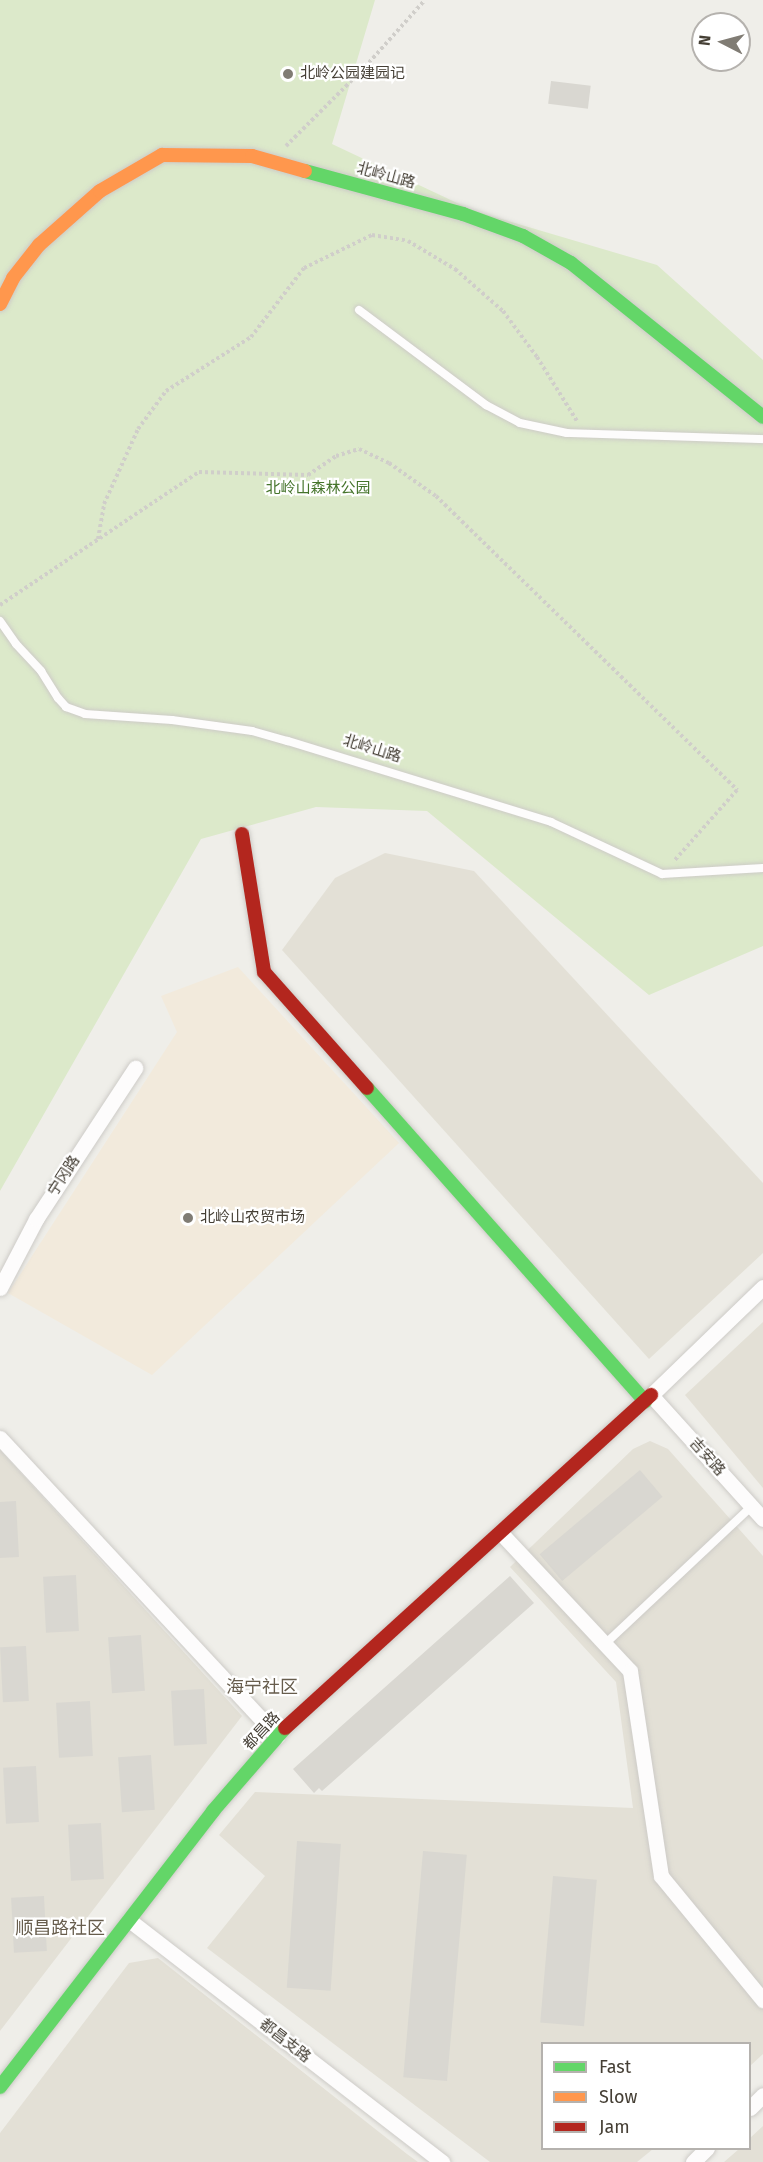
<!DOCTYPE html>
<html>
<head>
<meta charset="utf-8">
<style>
  body { margin:0 }
  #map { position:relative; width:763px; height:2162px; overflow:hidden; background:#efeee9; font-family:"Fira Sans","Noto Sans SC",sans-serif }
  div>[style] { position:absolute }
  .residential>* { inset:0; background:#e3e0d6 }
  .commercial>* { inset:0; background:#f2eadc }
  .green>* { inset:0; background:#dce9ca }
  .building>* { inset:0; background:#d9d7d1; transform-origin:0 0 }
  .path>* { height:4px; margin-top:-2px; transform-origin:0; background:repeating-linear-gradient(90deg,#d0ceca 0 3px,transparent 0 6px) }
  .roads { filter:drop-shadow(0 0 2px #cdcbc7) drop-shadow(0 0 2px #cdcbc7) }
  .lane>* { height:8px; margin:-4px; padding:0 4px; transform-origin:4px; border-radius:4px; background:#fdfcfc }
  .street>* { height:15px; margin:-7.5px; padding:0 7.5px; transform-origin:7.5px; border-radius:7.5px; background:#fdfcfc }
  .fast>* { height:14px; margin:-7px; padding:0 7px; transform-origin:7px; border-radius:7px; background:#63d668 }
  .slow>* { height:14px; margin:-7px; padding:0 7px; transform-origin:7px; border-radius:7px; background:#ff974d }
  .jam>* { height:14px; margin:-7px; padding:0 7px; transform-origin:7px; border-radius:7px; background:#b3261e }
  .dots>* { width:16px; height:16px; translate:-50% -50%; box-sizing:border-box; border:3px solid #fff; border-radius:50% }
  span { translate:-50% -50%; white-space:nowrap; text-align:center; line-height:1.15; -webkit-text-stroke:4.5px #fff; paint-order:stroke }
  .poi-label { font-size:15px; color:#453f35 }
  .left { translate:0 -50%; text-align:left }
  .street-label { font-size:15px; color:#453f35 }
  .park-label { font-size:15px; color:#45742b }
  .quarter-label { font-size:18px; color:#675d4d }
  .legend { position:absolute; left:541px; top:2042px; width:210px; height:108px; box-sizing:border-box; background:#fff; border:2px solid #b5b2ae; margin:0; padding:8px 10px; list-style:none; font-size:18px; color:#453f35 }
  .legend li { display:flex; align-items:center; gap:12px; height:30px }
  .legend b { width:30px; border:2px solid #b5b2ae }
  .north { position:absolute; left:691px; top:12px; width:60px; height:60px; box-sizing:border-box; background:#fff; border:2px solid #b5b2ae; border-radius:50%; rotate:276deg; font-size:16px; font-weight:700; line-height:24px; text-align:center; color:#453f35 }
  .north::after { content:''; display:block; margin:auto; width:21px; height:27px; background:#807c74; clip-path:polygon(50% 0,100% 100%,50% 72%,0 100%) }
</style>
</head>
<body>
<div id="map">
  <div class="residential">
    <div style="clip-path:polygon(385px 853px,474px 871px,763px 1183px,763px 1253px,649px 1359px,282px 950px,335px 878px)"></div>
    <div style="clip-path:polygon(763px 1322px,763px 1488px,685px 1395px)"></div>
    <div style="clip-path:polygon(650px 1441px,668px 1449px,763px 1556px,763px 2054px,750px 2066px,750px 2044px,542px 2044px,542px 2148px,653px 2149px,637px 2162px,490px 2162px,207px 1948px,265px 1876px,219px 1835px,255px 1792px,633px 1808px,616px 1682px,510px 1567px,633px 1449px)"></div>
    <div style="clip-path:polygon(0 1450px,242px 1716px,0 2031px)"></div>
    <div style="clip-path:polygon(158px 1958px,407px 2154px,418px 2162px,0 2162px,0 2133px,129px 1963px)"></div>
    <div style="clip-path:polygon(763px 2126px,763px 2162px,724px 2162px,739px 2149px,750px 2148px,750px 2138px)"></div>
  </div>
  <div class="commercial">
    <div style="clip-path:polygon(238px 967px,399px 1143px,152px 1375px,8px 1293px,177px 1032px,161px 996px)"></div>
  </div>
  <div class="green">
    <div style="clip-path:polygon(0 0,375px 0,332px 144px,474px 211px,657px 265px,763px 360px,763px 946px,649px 995px,427px 811px,316px 807px,201px 839px,0 1191px)"></div>
  </div>
  <div class="building">
    <div style="left:551px;top:81px;width:40px;height:23px;rotate:7deg"></div>
    <div style="left:640px;top:1470px;width:35px;height:131px;rotate:50deg"></div>
    <div style="clip-path:polygon(16px 1501px,19px 1557px,0 1558px,0 1502px)"></div>
    <div style="left:76px;top:1575px;width:56px;height:33px;rotate:87deg"></div>
    <div style="clip-path:polygon(510px 1576px,534px 1603px,322px 1791px,319px 1788px,314px 1793px,293px 1769px)"></div>
    <div style="left:141px;top:1635px;width:56px;height:33px;rotate:86deg"></div>
    <div style="left:26px;top:1646px;width:55px;height:26px;rotate:87deg"></div>
    <div style="left:204px;top:1689px;width:55px;height:33px;rotate:87deg"></div>
    <div style="left:90px;top:1701px;width:55px;height:34px;rotate:87deg"></div>
    <div style="left:151px;top:1755px;width:55px;height:33px;rotate:86deg"></div>
    <div style="left:36px;top:1766px;width:56px;height:33px;rotate:87deg"></div>
    <div style="left:101px;top:1823px;width:56px;height:33px;rotate:87deg"></div>
    <div style="left:297px;top:1841px;width:44px;height:147px;rotate:4deg"></div>
    <div style="left:423px;top:1851px;width:44px;height:227px;rotate:5deg"></div>
    <div style="left:553px;top:1876px;width:44px;height:147px;rotate:5deg"></div>
    <div style="left:44px;top:1896px;width:55px;height:33px;rotate:87deg"></div>
  </div>
  <div class="path">
    <div style="left:286px;top:146px;width:112px;rotate:-45deg"></div>
    <div style="left:365px;top:67px;width:90px;rotate:-48.2deg"></div>
    <div style="left:98px;top:539px;width:36px;rotate:-80deg"></div>
    <div style="left:104px;top:504px;width:82px;rotate:-65.6deg"></div>
    <div style="left:138px;top:429px;width:47px;rotate:-53.6deg"></div>
    <div style="left:166px;top:391px;width:101px;rotate:-32.4deg"></div>
    <div style="left:251px;top:337px;width:87px;rotate:-52.5deg"></div>
    <div style="left:304px;top:268px;width:76px;rotate:-25.9deg"></div>
    <div style="left:372px;top:235px;width:36px;rotate:9deg"></div>
    <div style="left:408px;top:241px;width:55px;rotate:30.8deg"></div>
    <div style="left:455px;top:269px;width:64px;rotate:41.2deg"></div>
    <div style="left:503px;top:311px;width:57px;rotate:53.5deg"></div>
    <div style="left:537px;top:357px;width:75px;rotate:58deg"></div>
    <div style="left:0;top:605px;width:239px;rotate:-33.8deg"></div>
    <div style="left:199px;top:472px;width:109px;rotate:1.6deg"></div>
    <div style="left:308px;top:475px;width:34px;rotate:-34deg"></div>
    <div style="left:336px;top:456px;width:24px;rotate:-17deg"></div>
    <div style="left:359px;top:449px;width:33px;rotate:25deg"></div>
    <div style="left:389px;top:463px;width:57px;rotate:35.1deg"></div>
    <div style="left:436px;top:496px;width:421px;rotate:44.3deg"></div>
    <div style="left:737px;top:790px;width:95px;rotate:131.6deg"></div>
  </div>
  <div class="roads">
    <div class="lane">
      <div style="left:359px;top:310px;width:159px;rotate:36.8deg"></div>
      <div style="left:486px;top:405px;width:38px;rotate:28deg"></div>
      <div style="left:520px;top:423px;width:48px;rotate:12deg"></div>
      <div style="left:567px;top:433px;width:196px;rotate:1.8deg"></div>
      <div style="left:0;top:621px;width:28px;rotate:55deg"></div>
      <div style="left:16px;top:644px;width:37px;rotate:47deg"></div>
      <div style="left:41px;top:671px;width:32px;rotate:58deg"></div>
      <div style="left:58px;top:698px;width:12px;rotate:48deg"></div>
      <div style="left:66px;top:707px;width:20px;rotate:20deg"></div>
      <div style="left:85px;top:714px;width:87px;rotate:3.9deg"></div>
      <div style="left:172px;top:720px;width:81px;rotate:7.8deg"></div>
      <div style="left:252px;top:731px;width:37px;rotate:16deg"></div>
      <div style="left:288px;top:741px;width:275px;rotate:17.1deg"></div>
      <div style="left:551px;top:822px;width:123px;rotate:25.1deg"></div>
      <div style="left:662px;top:874px;width:101px;rotate:-3.4deg"></div>
      <div style="left:605px;top:1644px;width:202px;rotate:-43.2deg"></div>
    </div>
    <div class="street">
      <div style="left:763px;top:1287px;width:156px;rotate:136deg"></div>
      <div style="left:651px;top:1395px;width:167px;rotate:47.9deg"></div>
      <div style="left:0;top:1288px;width:78px;rotate:-62.4deg"></div>
      <div style="left:36px;top:1219px;width:181px;rotate:-56.7deg"></div>
      <div style="left:0;top:1438px;width:407px;rotate:47.1deg"></div>
      <div style="left:500px;top:1532px;width:190px;rotate:46.9deg"></div>
      <div style="left:630px;top:1671px;width:207px;rotate:81.4deg"></div>
      <div style="left:661px;top:1876px;width:161px;rotate:50.6deg"></div>
      <div style="left:129px;top:1920px;width:396px;rotate:37.7deg"></div>
      <div style="left:750px;top:2108px;width:18px;rotate:-45deg"></div>
      <div style="left:693px;top:2162px;width:20px;rotate:-45deg"></div>
    </div>
    <div class="fast">
      <div style="left:305px;top:171px;width:164px;rotate:15.2deg"></div>
      <div style="left:463px;top:214px;width:64px;rotate:20.1deg"></div>
      <div style="left:523px;top:236px;width:55px;rotate:29.4deg"></div>
      <div style="left:571px;top:263px;width:246px;rotate:38.7deg"></div>
      <div style="left:367px;top:1088px;width:419px;rotate:48.4deg"></div>
      <div style="left:0;top:2087px;width:349px;rotate:-52.3deg"></div>
      <div style="left:213px;top:1811px;width:110px;rotate:-49.1deg"></div>
    </div>
    <div class="slow">
      <div style="left:0;top:304px;width:29px;rotate:-63deg"></div>
      <div style="left:13px;top:278px;width:42px;rotate:-51.8deg"></div>
      <div style="left:39px;top:245px;width:81px;rotate:-41.5deg"></div>
      <div style="left:100px;top:191px;width:72px;rotate:-30.1deg"></div>
      <div style="left:162px;top:155px;width:90px;rotate:0.6deg"></div>
      <div style="left:252px;top:156px;width:55px;rotate:15.8deg"></div>
    </div>
    <div class="jam">
      <div style="left:242px;top:834px;width:140px;rotate:80.9deg"></div>
      <div style="left:264px;top:972px;width:155px;rotate:48.4deg"></div>
      <div style="left:285px;top:1728px;width:495px;rotate:-42.3deg"></div>
    </div>
  </div>
  <div class="dots">
    <div style="left:288px;top:74px;background:#807c74"></div>
    <div style="left:188px;top:1218px;background:#807c74"></div>
  </div>
  <div class="poi-label">
    <span class="left" style="left:300px;top:74px">北岭公园建园记</span>
    <span class="left" style="left:200px;top:1218px">北岭山农贸市场</span>
  </div>
  <div class="street-label">
    <span style="left:386px;top:176px;rotate:15deg">北岭山路</span>
    <span style="left:372px;top:749px;rotate:17deg">北岭山路</span>
    <span style="left:64px;top:1176px;rotate:-57deg">宁冈路</span>
    <span style="left:707px;top:1457px;rotate:48deg">吉安路</span>
    <span style="left:262px;top:1731px;rotate:-47deg">都昌路</span>
    <span style="left:285px;top:2041px;rotate:38deg">都昌支路</span>
  </div>
  <div class="park-label">
    <span style="left:318px;top:489px">北岭山森林公园</span>
  </div>
  <div class="quarter-label">
    <span style="left:262px;top:1687px">海宁社区</span>
    <span style="left:60px;top:1928px">顺昌路社区</span>
  </div>
  <ul class="legend">
  <li><b style="height:8px;background:#63d668"></b>Fast</li>
  <li><b style="height:8px;background:#ff974d"></b>Slow</li>
  <li><b style="height:8px;background:#b3261e"></b>Jam</li>
  </ul>
  <div class="north">N</div>
</div>
</body>
</html>
